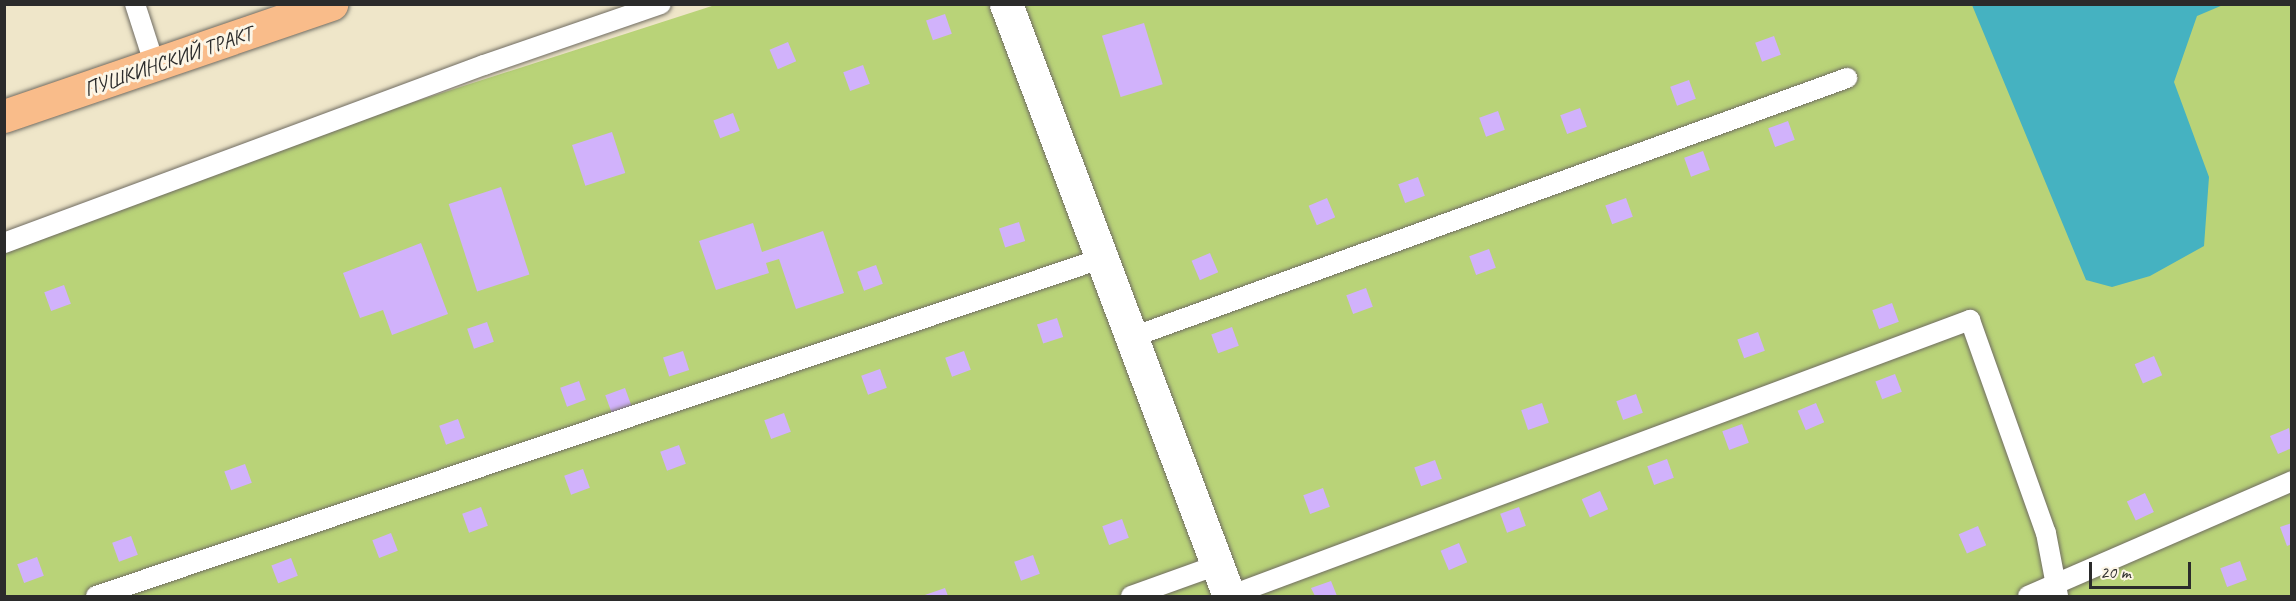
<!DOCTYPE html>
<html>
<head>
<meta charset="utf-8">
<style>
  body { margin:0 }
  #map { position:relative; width:2296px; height:601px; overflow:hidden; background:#efe6c9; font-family:Caveat,sans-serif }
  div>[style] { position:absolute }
  .green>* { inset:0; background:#b9d378 }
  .water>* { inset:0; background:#45b2c1 }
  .building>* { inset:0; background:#d1b2fb; transform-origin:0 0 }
  .roads { filter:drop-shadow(0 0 2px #706c62) drop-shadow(0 0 2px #706c62) }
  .lane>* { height:20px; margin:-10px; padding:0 10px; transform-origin:10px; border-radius:10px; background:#fff }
  .street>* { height:33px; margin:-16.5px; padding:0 16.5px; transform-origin:16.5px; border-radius:16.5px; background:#fff }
  .primary>* { height:33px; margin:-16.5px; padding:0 16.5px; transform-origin:16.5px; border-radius:16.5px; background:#f9bc8a }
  span { translate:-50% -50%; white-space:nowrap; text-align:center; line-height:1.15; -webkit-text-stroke:6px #fcf5e5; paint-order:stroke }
  .street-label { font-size:21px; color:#2b2b2b }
  .frame { position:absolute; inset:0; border:6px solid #2b2b2b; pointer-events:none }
  .scale { position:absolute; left:2089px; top:562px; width:102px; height:27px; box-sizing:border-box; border:3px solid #2b2b2b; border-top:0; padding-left:8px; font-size:18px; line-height:21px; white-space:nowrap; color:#2b2b2b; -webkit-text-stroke:4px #fcf5e5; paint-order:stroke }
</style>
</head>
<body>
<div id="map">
  <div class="green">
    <div style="clip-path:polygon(715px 5px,2291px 5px,2291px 596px,5px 596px,4px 234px)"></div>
  </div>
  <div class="water">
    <div style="clip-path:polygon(1972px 5px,2223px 5px,2197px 16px,2174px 82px,2209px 177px,2204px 246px,2150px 276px,2112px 287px,2086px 280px)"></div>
  </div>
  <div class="building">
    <div style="left:945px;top:14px;width:21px;height:20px;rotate:71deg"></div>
    <div style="left:1144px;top:23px;width:64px;height:44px;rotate:73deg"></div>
    <div style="left:1774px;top:36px;width:20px;height:20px;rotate:70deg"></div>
    <div style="left:788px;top:42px;width:21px;height:20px;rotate:67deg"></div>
    <div style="left:863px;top:65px;width:20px;height:21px;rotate:70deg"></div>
    <div style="left:1689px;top:80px;width:20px;height:20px;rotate:70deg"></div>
    <div style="left:1580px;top:108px;width:20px;height:21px;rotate:70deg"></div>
    <div style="left:1498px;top:111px;width:20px;height:20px;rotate:70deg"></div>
    <div style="left:733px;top:113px;width:19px;height:21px;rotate:69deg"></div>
    <div style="left:1788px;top:121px;width:20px;height:21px;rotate:70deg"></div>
    <div style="left:612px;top:132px;width:43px;height:42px;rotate:72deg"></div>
    <div style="left:1703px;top:151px;width:20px;height:20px;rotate:70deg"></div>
    <div style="left:1418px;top:177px;width:20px;height:21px;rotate:70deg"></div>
    <div style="left:501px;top:187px;width:92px;height:55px;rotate:72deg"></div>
    <div style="left:1327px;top:198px;width:21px;height:20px;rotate:67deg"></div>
    <div style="left:1626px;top:198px;width:20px;height:22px;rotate:70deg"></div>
    <div style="left:1019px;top:222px;width:20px;height:21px;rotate:72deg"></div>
    <div style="clip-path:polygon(753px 223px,762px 252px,823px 231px,844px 293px,796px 309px,779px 259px,766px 263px,769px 273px,716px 290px,699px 241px)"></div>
    <div style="clip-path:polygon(421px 243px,448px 314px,392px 335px,383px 310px,360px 318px,343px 273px)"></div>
    <div style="left:1489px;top:249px;width:20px;height:21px;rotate:70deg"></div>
    <div style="left:1210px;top:253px;width:21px;height:20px;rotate:67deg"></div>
    <div style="left:876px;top:265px;width:20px;height:20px;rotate:70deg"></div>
    <div style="left:64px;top:285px;width:20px;height:21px;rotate:70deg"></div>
    <div style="left:1366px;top:288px;width:20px;height:21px;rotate:70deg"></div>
    <div style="left:1892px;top:303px;width:20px;height:21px;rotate:70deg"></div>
    <div style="left:1057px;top:318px;width:20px;height:21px;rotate:72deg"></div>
    <div style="left:487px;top:322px;width:21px;height:21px;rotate:71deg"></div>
    <div style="left:1232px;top:327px;width:20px;height:22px;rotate:70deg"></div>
    <div style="left:1758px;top:332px;width:20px;height:22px;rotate:70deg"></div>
    <div style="left:683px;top:351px;width:20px;height:21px;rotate:72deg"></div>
    <div style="left:964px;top:351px;width:20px;height:20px;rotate:70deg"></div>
    <div style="left:2154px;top:356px;width:21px;height:21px;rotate:67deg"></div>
    <div style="left:880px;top:369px;width:20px;height:20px;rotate:70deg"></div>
    <div style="left:1895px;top:374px;width:19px;height:21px;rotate:69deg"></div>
    <div style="left:579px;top:381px;width:20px;height:20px;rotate:70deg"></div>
    <div style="left:625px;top:388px;width:20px;height:21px;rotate:70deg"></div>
    <div style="left:1636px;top:394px;width:20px;height:21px;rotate:70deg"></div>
    <div style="left:1542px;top:403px;width:21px;height:22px;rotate:71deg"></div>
    <div style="left:1816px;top:403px;width:21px;height:20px;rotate:67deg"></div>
    <div style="left:784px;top:413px;width:20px;height:21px;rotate:70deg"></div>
    <div style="left:458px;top:419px;width:20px;height:20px;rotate:70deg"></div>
    <div style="left:1742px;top:424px;width:20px;height:21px;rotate:70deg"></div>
    <div style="clip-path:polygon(2289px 428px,2292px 448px,2278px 454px,2270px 436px)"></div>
    <div style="left:679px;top:445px;width:20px;height:20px;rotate:70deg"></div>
    <div style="left:1667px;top:459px;width:20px;height:21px;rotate:70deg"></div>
    <div style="left:1435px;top:460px;width:20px;height:22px;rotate:70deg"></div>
    <div style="left:245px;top:464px;width:20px;height:22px;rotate:70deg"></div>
    <div style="left:583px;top:469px;width:20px;height:20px;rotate:70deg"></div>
    <div style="left:1323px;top:488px;width:20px;height:21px;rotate:70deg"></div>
    <div style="left:1600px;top:491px;width:20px;height:20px;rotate:66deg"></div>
    <div style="left:2145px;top:493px;width:21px;height:20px;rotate:65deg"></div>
    <div style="left:481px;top:507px;width:20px;height:20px;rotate:70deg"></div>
    <div style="left:1519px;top:507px;width:20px;height:20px;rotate:70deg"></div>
    <div style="left:1122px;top:519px;width:20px;height:21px;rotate:70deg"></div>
    <div style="clip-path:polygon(2292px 523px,2292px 544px,2287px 546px,2280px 527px)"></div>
    <div style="left:1978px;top:526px;width:21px;height:21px;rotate:67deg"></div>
    <div style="left:391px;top:533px;width:19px;height:20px;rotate:69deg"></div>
    <div style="left:131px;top:536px;width:20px;height:20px;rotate:70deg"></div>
    <div style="left:1459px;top:543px;width:21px;height:20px;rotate:67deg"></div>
    <div style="left:1033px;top:555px;width:20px;height:20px;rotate:70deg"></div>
    <div style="left:37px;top:557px;width:20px;height:21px;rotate:70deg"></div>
    <div style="left:291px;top:558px;width:19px;height:21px;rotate:69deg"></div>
    <div style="left:2240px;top:561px;width:20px;height:21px;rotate:70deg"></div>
    <div style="clip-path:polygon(1331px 581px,1337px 596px,1315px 596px,1311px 588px)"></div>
    <div style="clip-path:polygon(945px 588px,948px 596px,922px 596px)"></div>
  </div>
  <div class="roads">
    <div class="lane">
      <div style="left:135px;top:4px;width:65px;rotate:72.1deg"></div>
      <div style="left:4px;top:243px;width:512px;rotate:-20.35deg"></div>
      <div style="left:484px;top:65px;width:187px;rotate:-19deg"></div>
      <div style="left:1130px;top:338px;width:763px;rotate:-19.93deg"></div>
      <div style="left:96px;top:596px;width:1059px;rotate:-18.55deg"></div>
      <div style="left:1131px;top:596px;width:91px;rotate:-19.8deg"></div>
      <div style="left:1229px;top:596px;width:791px;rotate:-20.43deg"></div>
      <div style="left:1970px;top:320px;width:226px;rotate:70.4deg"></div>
      <div style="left:2046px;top:533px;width:64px;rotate:79.2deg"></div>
      <div style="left:2028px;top:596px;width:288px;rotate:-23.5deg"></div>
    </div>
    <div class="street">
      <div style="left:1006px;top:4px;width:633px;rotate:69.36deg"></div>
    </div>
    <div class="primary">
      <div style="left:4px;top:116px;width:346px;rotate:-18.9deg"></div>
    </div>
  </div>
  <div class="street-label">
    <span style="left:168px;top:61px;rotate:-19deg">ПУШКИНСКИЙ ТРАКТ</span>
  </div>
  <div class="frame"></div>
  <div class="scale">20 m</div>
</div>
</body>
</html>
